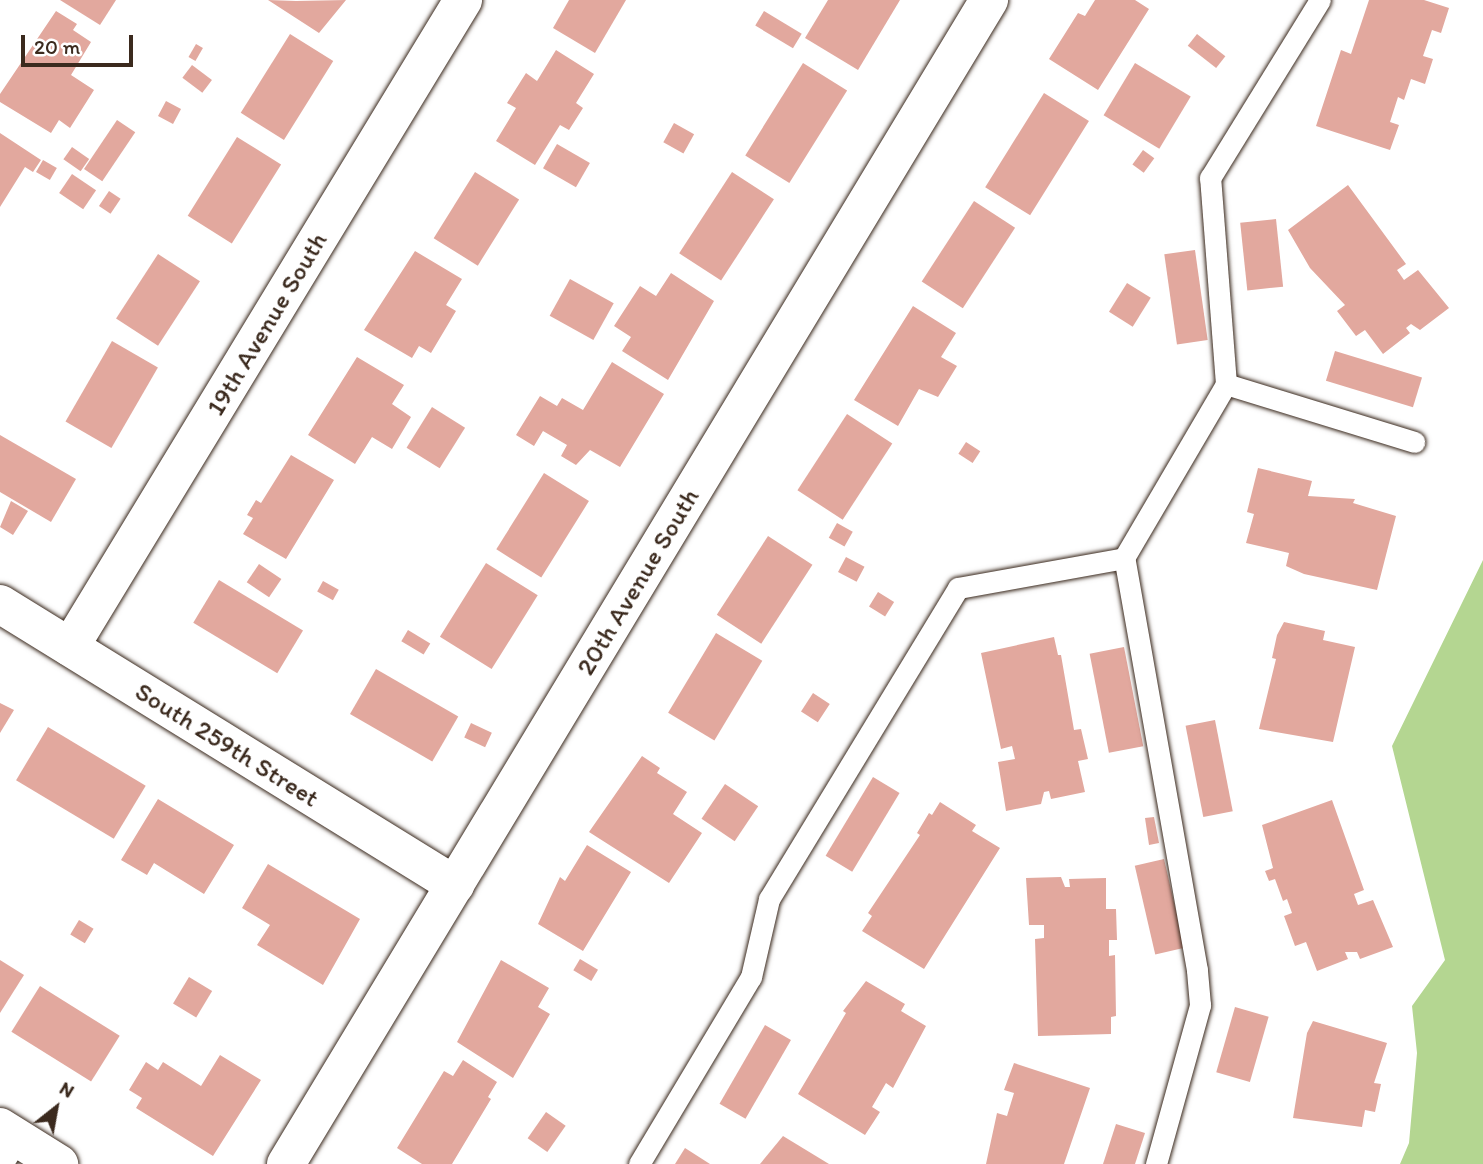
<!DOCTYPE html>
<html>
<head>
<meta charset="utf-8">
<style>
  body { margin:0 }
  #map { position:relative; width:1483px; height:1164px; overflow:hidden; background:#fff; font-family:Itim,sans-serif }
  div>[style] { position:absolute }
  .green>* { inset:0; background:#b4d691 }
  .building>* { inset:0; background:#e2a89e; transform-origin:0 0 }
  .roads { filter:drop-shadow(0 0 2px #3b2a1e) drop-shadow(0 0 2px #3b2a1e) }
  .lane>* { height:21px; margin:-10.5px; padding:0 10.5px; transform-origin:10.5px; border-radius:10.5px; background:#fff }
  .street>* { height:38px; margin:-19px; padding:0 19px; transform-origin:19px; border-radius:19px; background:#fff }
  .secondary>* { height:38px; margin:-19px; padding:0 19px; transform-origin:19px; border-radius:19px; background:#fff }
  span { translate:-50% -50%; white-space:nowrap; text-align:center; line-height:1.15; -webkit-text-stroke:7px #fff; paint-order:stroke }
  .street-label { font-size:26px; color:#3b2a1e }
  .north { position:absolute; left:21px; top:1073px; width:70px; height:70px; -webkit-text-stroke:5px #fff; paint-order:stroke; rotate:31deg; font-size:19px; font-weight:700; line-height:28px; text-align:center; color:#3b2a1e }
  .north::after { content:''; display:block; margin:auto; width:24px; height:32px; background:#3b2a1e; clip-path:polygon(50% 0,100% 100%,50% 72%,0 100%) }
  .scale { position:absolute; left:21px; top:35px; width:112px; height:32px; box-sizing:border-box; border:4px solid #3b2a1e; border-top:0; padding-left:9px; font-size:21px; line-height:24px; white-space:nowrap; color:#3b2a1e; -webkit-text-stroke:5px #fff; paint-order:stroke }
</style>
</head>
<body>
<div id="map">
  <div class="green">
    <div style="clip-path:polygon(1483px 560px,1483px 1164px,1400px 1164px,1409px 1143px,1417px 1053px,1412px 1006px,1445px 960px,1392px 746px)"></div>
  </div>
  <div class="building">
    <div style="clip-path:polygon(60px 0,116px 0,100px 25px)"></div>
    <div style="clip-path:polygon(268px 0,296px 1px,346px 0,319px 33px)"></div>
    <div style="clip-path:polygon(569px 0,626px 0,595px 53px,553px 28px)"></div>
    <div style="clip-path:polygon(828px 0,900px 0,858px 70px,805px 38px)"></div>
    <div style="clip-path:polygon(1095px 0,1135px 0,1149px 9px,1098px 90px,1049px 59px,1078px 13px,1085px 16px)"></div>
    <div style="clip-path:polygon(1369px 0,1424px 0,1449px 8px,1441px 33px,1432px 30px,1423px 56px,1433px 59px,1425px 84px,1411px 79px,1404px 100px,1398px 97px,1390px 122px,1399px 125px,1390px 150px,1316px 126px,1341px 50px,1351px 54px)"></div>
    <div style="clip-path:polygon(56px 11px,77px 24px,73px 30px,91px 42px,71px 75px,94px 90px,70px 128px,59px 120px,51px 133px,0 102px,0 94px)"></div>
    <div style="left:764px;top:11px;width:44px;height:17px;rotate:31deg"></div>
    <div style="left:290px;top:34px;width:51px;height:93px;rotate:32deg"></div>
    <div style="left:1197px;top:34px;width:36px;height:15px;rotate:38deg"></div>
    <div style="left:196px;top:44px;width:8px;height:15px;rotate:30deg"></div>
    <div style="clip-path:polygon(556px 50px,594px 74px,576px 103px,583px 108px,569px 130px,560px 125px,535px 165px,496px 141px,516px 108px,507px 103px,526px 73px,537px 81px)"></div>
    <div style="left:803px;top:63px;width:52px;height:109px;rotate:32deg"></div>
    <div style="left:1135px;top:63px;width:65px;height:61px;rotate:31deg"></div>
    <div style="left:192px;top:65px;width:25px;height:16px;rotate:37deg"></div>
    <div style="left:1044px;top:93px;width:53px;height:111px;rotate:32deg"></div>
    <div style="left:166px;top:101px;width:17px;height:17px;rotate:28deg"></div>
    <div style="left:117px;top:120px;width:22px;height:59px;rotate:34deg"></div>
    <div style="left:674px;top:123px;width:23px;height:22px;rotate:29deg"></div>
    <div style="clip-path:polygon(0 133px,41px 160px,33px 172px,25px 167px,0 207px)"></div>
    <div style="left:237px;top:137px;width:52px;height:93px;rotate:32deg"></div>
    <div style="left:557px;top:144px;width:38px;height:28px;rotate:30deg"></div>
    <div style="left:72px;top:147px;width:21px;height:15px;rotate:35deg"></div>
    <div style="left:1143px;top:150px;width:14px;height:18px;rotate:36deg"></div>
    <div style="left:43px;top:160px;width:16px;height:14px;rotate:30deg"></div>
    <div style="left:475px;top:172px;width:52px;height:78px;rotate:32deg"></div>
    <div style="left:732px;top:172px;width:50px;height:97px;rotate:33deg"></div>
    <div style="left:72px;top:174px;width:29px;height:23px;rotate:34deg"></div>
    <div style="clip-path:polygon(1348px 185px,1406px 264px,1397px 270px,1404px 280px,1418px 270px,1449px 308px,1420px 330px,1411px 324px,1406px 328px,1410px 333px,1383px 354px,1365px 330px,1356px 336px,1337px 311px,1345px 305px,1310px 268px,1288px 230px)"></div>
    <div style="left:109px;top:191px;width:14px;height:18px;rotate:34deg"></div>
    <div style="left:974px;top:201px;width:49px;height:96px;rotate:33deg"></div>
    <div style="left:1276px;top:219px;width:68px;height:36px;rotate:84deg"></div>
    <div style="left:1195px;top:250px;width:91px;height:31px;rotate:82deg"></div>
    <div style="clip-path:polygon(415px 251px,462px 279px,446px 305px,456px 311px,431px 353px,419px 346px,412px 358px,364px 330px)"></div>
    <div style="left:158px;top:254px;width:50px;height:77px;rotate:33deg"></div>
    <div style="clip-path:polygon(671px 273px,714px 301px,668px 380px,622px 351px,631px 337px,614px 326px,640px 286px,656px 296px)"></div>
    <div style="left:570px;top:279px;width:50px;height:42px;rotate:29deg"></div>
    <div style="left:1127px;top:283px;width:28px;height:34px;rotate:32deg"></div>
    <div style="clip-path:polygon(913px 306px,956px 333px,941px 357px,957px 366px,938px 397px,919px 389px,898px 426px,854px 400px)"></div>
    <div style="left:112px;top:341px;width:53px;height:93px;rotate:30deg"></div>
    <div style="left:1335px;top:351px;width:91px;height:31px;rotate:17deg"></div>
    <div style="clip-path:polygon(357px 357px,404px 385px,392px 404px,411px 417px,392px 449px,372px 437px,355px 464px,308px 435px)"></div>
    <div style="clip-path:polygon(612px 362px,664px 394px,620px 467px,590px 450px,576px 465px,561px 456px,567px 445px,543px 431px,534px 446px,516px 435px,540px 396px,557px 406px,562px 398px,583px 410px)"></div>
    <div style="left:432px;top:407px;width:39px;height:48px;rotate:32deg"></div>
    <div style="left:847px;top:414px;width:54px;height:91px;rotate:33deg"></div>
    <div style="clip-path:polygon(0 435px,76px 479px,51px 522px,0 492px)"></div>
    <div style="left:966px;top:442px;width:17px;height:14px;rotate:33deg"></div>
    <div style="clip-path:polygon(291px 455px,334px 480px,286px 559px,243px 534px,253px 518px,247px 515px,256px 500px,261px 503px)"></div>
    <div style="clip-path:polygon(1258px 468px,1312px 481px,1308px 496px,1355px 499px,1353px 503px,1396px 516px,1377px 590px,1304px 574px,1286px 566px,1289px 553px,1246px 543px,1254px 514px,1247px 512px)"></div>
    <div style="left:544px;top:473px;width:53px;height:90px;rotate:32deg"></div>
    <div style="clip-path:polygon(11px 501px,28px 511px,13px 535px,0 527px)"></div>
    <div style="left:837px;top:523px;width:18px;height:17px;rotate:29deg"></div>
    <div style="left:768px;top:536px;width:53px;height:94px;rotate:33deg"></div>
    <div style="left:846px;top:557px;width:21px;height:17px;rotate:28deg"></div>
    <div style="left:486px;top:563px;width:61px;height:87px;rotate:32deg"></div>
    <div style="left:259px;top:564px;width:27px;height:22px;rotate:34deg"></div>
    <div style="left:219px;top:580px;width:98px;height:50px;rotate:31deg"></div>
    <div style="left:323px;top:581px;width:18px;height:12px;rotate:29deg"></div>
    <div style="left:878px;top:592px;width:19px;height:17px;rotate:32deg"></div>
    <div style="clip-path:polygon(1284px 622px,1325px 631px,1323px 640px,1355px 647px,1333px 742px,1259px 729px,1276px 659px,1272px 658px,1277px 635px)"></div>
    <div style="left:408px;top:630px;width:26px;height:13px;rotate:31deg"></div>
    <div style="left:716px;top:633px;width:54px;height:93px;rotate:31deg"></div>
    <div style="clip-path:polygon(1054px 637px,1058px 655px,1061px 655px,1074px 730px,1081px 729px,1088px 759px,1078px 761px,1085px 792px,1051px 799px,1049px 791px,1044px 792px,1041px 804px,1006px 811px,998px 762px,1015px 759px,1012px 746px,1001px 749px,981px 653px)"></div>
    <div style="left:1124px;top:647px;width:101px;height:35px;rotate:79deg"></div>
    <div style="left:376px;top:669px;width:95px;height:52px;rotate:30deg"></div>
    <div style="left:813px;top:693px;width:20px;height:22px;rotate:33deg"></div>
    <div style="clip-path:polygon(0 703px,14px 710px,0 733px)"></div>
    <div style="left:1215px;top:720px;width:93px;height:30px;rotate:79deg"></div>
    <div style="left:471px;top:723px;width:23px;height:16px;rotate:25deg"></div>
    <div style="left:48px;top:727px;width:114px;height:62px;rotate:31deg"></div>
    <div style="clip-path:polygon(642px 756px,660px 768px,657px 773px,687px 792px,673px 814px,702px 833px,669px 883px,589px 832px)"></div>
    <div style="left:873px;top:777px;width:31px;height:92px;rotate:31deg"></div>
    <div style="left:725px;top:784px;width:40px;height:42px;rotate:34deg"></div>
    <div style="clip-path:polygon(158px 799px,234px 845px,204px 894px,154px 863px,147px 875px,121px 860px)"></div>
    <div style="clip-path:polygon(1332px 800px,1364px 890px,1354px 894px,1358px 905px,1373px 900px,1393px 947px,1360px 959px,1357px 952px,1345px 952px,1348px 959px,1317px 971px,1306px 942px,1295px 946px,1284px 916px,1292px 913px,1287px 899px,1283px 901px,1275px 879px,1269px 881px,1265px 871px,1273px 868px,1262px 825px)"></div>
    <div style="clip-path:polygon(940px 802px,976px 825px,972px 831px,1000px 848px,924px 969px,862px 931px,872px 916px,868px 913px,920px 835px,917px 833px,929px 813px,932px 815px)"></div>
    <div style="clip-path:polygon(1154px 817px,1159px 843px,1149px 845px,1145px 818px)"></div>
    <div style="clip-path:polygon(587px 845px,631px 872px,583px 951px,538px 924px,560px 877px,565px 881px)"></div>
    <div style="left:1164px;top:859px;width:91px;height:30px;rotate:77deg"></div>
    <div style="clip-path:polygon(268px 864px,360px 919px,323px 985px,257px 945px,270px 925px,242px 908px)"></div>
    <div style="clip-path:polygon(1061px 877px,1065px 887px,1070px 887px,1069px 879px,1106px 878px,1106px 909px,1116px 909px,1117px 940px,1109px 940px,1109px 956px,1115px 955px,1116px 1016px,1111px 1017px,1111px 1034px,1038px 1036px,1035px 939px,1044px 938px,1044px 925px,1029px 925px,1026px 878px)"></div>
    <div style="left:79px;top:920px;width:17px;height:17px;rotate:31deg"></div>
    <div style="left:580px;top:959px;width:21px;height:13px;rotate:31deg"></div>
    <div style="clip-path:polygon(0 960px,24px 975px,0 1013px)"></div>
    <div style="clip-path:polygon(501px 960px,549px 988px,538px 1007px,550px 1014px,513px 1078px,457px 1042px)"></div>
    <div style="left:189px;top:977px;width:27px;height:31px;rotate:31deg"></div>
    <div style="clip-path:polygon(866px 981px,905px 1004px,901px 1011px,926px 1026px,893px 1088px,886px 1083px,872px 1107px,880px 1112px,865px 1135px,798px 1094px,846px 1013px,843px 1011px)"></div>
    <div style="left:40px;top:986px;width:94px;height:54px;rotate:32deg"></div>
    <div style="left:1235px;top:1007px;width:35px;height:68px;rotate:16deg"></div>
    <div style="clip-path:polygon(1313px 1021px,1387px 1043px,1374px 1083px,1381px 1084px,1375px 1112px,1365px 1110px,1362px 1127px,1293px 1118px,1307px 1033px)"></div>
    <div style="left:765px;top:1025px;width:30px;height:91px;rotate:30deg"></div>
    <div style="clip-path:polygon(220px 1055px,261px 1080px,213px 1156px,136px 1108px,142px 1098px,129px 1090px,146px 1062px,158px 1070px,163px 1062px,201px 1086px)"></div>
    <div style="clip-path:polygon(463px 1060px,497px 1082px,488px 1097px,491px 1099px,452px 1164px,422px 1164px,397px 1148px,444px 1071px,453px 1076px)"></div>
    <div style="clip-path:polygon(1014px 1063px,1090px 1088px,1064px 1164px,986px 1164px,997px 1113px,1007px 1116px,1014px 1093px,1004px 1090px)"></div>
    <div style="left:546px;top:1112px;width:24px;height:32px;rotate:35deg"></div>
    <div style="clip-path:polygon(1116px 1124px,1145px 1133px,1135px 1164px,1103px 1164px)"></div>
    <div style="clip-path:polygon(783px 1136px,829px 1164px,760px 1164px)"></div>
    <div style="clip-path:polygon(685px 1148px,710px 1164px,675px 1164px)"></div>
  </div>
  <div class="roads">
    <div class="lane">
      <div style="left:1226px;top:384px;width:197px;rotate:17.1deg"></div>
      <div style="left:2px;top:1164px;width:30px;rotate:-57deg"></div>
      <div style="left:639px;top:1164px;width:218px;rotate:-59.1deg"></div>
      <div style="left:751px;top:977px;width:80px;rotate:-77deg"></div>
      <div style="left:769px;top:899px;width:364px;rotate:-58.7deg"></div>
      <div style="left:958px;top:588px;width:169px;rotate:-10.2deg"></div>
      <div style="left:1156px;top:1164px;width:165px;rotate:-74.5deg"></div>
      <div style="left:1200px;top:1005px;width:35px;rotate:-95deg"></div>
      <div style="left:1197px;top:970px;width:418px;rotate:-100deg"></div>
      <div style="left:1124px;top:558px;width:202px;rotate:-59.6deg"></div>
      <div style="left:1226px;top:384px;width:207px;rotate:-94.4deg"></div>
      <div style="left:1210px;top:178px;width:209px;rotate:-58.3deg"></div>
    </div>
    <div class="street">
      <div style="left:0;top:604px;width:535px;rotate:31.7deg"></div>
      <div style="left:70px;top:647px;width:757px;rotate:-58.72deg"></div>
      <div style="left:286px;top:1164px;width:1360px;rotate:-58.87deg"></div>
    </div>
    <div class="secondary">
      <div style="left:0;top:1127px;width:70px;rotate:32.1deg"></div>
    </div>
  </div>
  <div class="street-label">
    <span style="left:267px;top:324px;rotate:-59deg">19th Avenue South</span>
    <span style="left:638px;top:582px;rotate:-59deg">20th Avenue South</span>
    <span style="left:227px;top:745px;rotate:32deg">South 259th Street</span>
  </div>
  <div class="north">N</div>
  <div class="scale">20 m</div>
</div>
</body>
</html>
